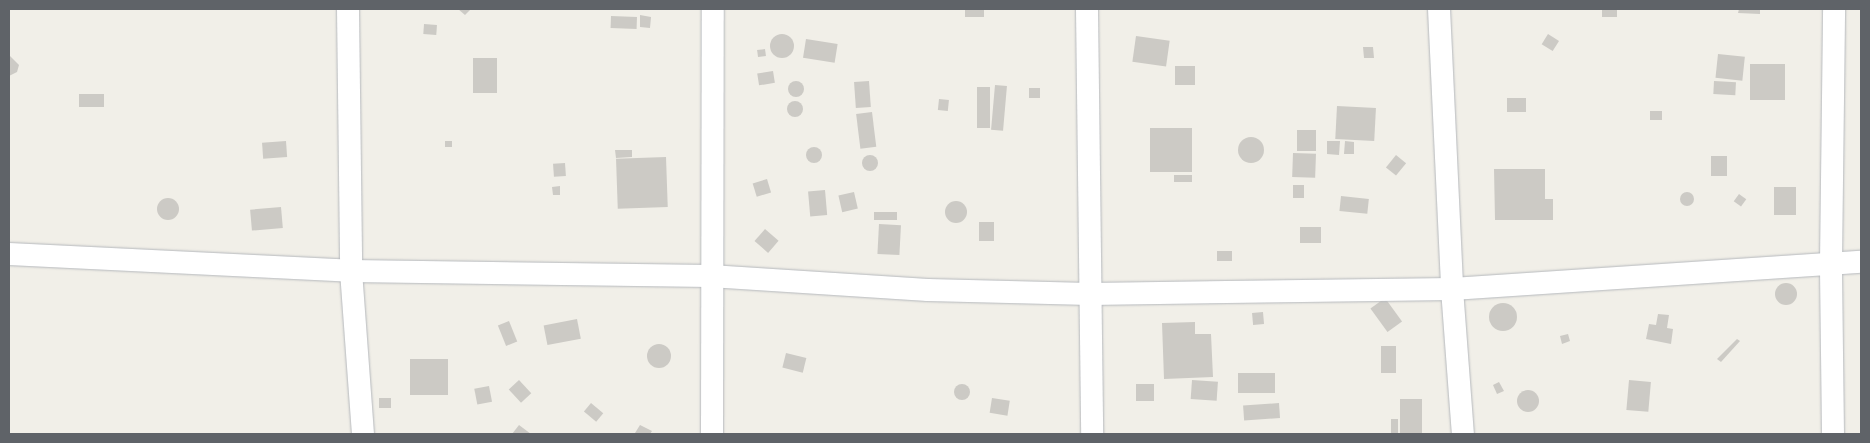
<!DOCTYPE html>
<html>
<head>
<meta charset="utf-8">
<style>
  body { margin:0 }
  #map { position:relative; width:1870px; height:443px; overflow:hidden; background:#f1efe8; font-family:Ubuntu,sans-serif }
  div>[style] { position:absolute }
  .building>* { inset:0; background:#cccac5; transform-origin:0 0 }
  .round { border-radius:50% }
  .roads { filter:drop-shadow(0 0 1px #b5b8bc) drop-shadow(0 0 1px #b5b8bc) }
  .street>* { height:22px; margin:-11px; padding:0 11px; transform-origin:11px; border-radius:11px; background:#fff }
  span { translate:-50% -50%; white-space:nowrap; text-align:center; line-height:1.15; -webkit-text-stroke:4.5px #fff; paint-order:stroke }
  .frame { position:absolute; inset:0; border:10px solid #5f6368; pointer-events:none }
</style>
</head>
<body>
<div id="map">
  <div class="building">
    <div style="clip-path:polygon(458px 9px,471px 9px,465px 15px)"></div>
    <div style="left:965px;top:9px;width:19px;height:8px"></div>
    <div style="left:1602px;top:9px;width:15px;height:8px"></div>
    <div style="clip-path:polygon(1739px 9px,1760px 9px,1760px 14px,1738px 13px)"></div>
    <div style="clip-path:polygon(640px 15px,651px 17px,650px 28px,640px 27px)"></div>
    <div style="left:611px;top:16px;width:26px;height:12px;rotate:2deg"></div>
    <div style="left:424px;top:24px;width:13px;height:10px;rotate:4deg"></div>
    <div style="left:1548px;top:34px;width:13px;height:12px;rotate:32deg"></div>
    <div class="round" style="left:770px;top:34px;width:24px;height:24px"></div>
    <div style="left:1136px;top:36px;width:34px;height:26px;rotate:8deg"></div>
    <div style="left:806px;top:39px;width:32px;height:19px;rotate:9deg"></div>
    <div style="clip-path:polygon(1363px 47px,1373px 47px,1374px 58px,1364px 58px)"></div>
    <div style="left:765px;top:49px;width:7px;height:8px;rotate:82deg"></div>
    <div style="left:1718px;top:54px;width:27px;height:24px;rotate:6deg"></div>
    <div style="clip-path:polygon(9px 55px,19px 65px,17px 72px,9px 76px)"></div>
    <div style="left:473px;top:58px;width:24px;height:35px"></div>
    <div style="left:1750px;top:64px;width:35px;height:36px"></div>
    <div style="left:1195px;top:66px;width:19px;height:20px;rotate:90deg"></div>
    <div style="left:773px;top:71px;width:12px;height:16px;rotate:81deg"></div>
    <div style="left:869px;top:81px;width:26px;height:15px;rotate:86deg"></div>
    <div style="left:1714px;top:81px;width:22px;height:13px;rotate:3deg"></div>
    <div class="round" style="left:788px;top:81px;width:16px;height:16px"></div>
    <div style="left:995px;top:85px;width:12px;height:45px;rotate:5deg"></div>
    <div style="left:977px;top:87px;width:13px;height:41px"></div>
    <div style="left:1029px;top:88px;width:11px;height:10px"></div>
    <div style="left:104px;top:94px;width:13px;height:25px;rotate:90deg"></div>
    <div style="left:1507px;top:98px;width:19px;height:14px"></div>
    <div style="left:939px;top:99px;width:10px;height:11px;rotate:6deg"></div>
    <div class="round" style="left:787px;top:101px;width:16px;height:16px"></div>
    <div style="left:1337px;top:106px;width:39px;height:33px;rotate:3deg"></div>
    <div style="left:1650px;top:111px;width:12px;height:9px"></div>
    <div style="left:872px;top:112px;width:35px;height:16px;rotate:83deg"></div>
    <div style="left:1150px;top:128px;width:42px;height:44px"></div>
    <div style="left:1297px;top:130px;width:19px;height:21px"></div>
    <div class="round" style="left:1238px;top:137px;width:26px;height:26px"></div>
    <div style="left:286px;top:141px;width:16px;height:24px;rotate:86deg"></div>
    <div style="left:445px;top:141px;width:7px;height:6px"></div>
    <div style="clip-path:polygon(1327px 141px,1340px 141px,1339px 155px,1327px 154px)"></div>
    <div style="clip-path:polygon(1345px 141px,1354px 142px,1354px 154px,1344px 154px)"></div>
    <div class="round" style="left:806px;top:147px;width:16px;height:16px"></div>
    <div style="clip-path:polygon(615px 150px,632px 150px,632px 157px,616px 158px)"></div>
    <div style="left:1293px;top:153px;width:23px;height:24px;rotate:2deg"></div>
    <div style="left:1396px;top:155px;width:13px;height:16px;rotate:39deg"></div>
    <div class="round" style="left:862px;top:155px;width:16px;height:16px"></div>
    <div style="left:1711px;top:156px;width:16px;height:20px"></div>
    <div style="left:666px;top:157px;width:50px;height:50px;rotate:88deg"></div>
    <div style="left:565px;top:163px;width:13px;height:12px;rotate:86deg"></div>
    <div style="clip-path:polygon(1494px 169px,1545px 169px,1545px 199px,1553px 199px,1553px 220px,1495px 220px)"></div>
    <div style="left:1174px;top:175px;width:18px;height:7px"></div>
    <div style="left:767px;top:179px;width:14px;height:15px;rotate:73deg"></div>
    <div style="left:1293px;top:185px;width:11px;height:13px"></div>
    <div style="clip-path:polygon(560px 186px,560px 195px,553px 195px,552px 187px)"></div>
    <div style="left:1774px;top:187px;width:22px;height:28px"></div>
    <div style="left:825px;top:190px;width:25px;height:17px;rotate:85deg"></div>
    <div style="left:854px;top:192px;width:17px;height:16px;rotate:77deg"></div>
    <div class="round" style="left:1680px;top:192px;width:14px;height:14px"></div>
    <div style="left:1739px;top:194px;width:9px;height:9px;rotate:36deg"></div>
    <div style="left:1341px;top:196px;width:28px;height:15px;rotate:6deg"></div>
    <div class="round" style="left:157px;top:198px;width:22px;height:22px"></div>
    <div class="round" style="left:945px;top:201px;width:22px;height:22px"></div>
    <div style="left:281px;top:207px;width:21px;height:31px;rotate:85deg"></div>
    <div style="left:874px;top:212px;width:23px;height:8px"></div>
    <div style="left:979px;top:222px;width:15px;height:19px"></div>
    <div style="left:879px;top:224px;width:22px;height:30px;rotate:3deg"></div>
    <div style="left:1300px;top:227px;width:21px;height:16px"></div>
    <div style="left:765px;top:229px;width:18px;height:16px;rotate:41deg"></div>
    <div style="left:1217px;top:251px;width:15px;height:10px"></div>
    <div class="round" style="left:1775px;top:283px;width:22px;height:22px"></div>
    <div style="left:1385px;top:298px;width:29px;height:18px;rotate:54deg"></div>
    <div class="round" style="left:1489px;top:303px;width:28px;height:28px"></div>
    <div style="left:1263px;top:312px;width:12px;height:11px;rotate:85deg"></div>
    <div style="clip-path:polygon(1658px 314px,1669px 315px,1667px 328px,1673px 329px,1671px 344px,1646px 339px,1649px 324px,1656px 325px)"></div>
    <div style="left:577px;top:319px;width:20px;height:34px;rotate:79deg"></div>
    <div style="left:509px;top:321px;width:22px;height:12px;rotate:68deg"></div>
    <div style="clip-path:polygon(1195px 322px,1195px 334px,1211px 334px,1213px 377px,1164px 379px,1162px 323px)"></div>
    <div style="clip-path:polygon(1568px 334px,1570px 341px,1562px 344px,1560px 336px)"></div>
    <div style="clip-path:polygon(1737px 339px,1740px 341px,1721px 362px,1717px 359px)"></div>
    <div class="round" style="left:647px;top:344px;width:24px;height:24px"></div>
    <div style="left:1381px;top:346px;width:15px;height:27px"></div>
    <div style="left:786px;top:353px;width:21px;height:15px;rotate:14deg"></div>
    <div style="left:410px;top:359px;width:38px;height:36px"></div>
    <div style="left:1238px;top:373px;width:37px;height:20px"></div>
    <div style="left:519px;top:380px;width:18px;height:14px;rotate:47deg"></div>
    <div style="left:1192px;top:380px;width:26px;height:19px;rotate:4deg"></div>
    <div style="left:1629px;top:380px;width:22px;height:30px;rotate:5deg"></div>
    <div style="clip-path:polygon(1499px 382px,1504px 391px,1497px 394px,1493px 385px)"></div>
    <div class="round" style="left:954px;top:384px;width:16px;height:16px"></div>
    <div style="left:1136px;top:384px;width:18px;height:17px"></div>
    <div style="left:489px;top:386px;width:16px;height:15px;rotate:79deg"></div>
    <div class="round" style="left:1517px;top:390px;width:22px;height:22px"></div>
    <div style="left:379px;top:398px;width:12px;height:10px"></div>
    <div style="left:992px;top:398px;width:18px;height:15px;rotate:9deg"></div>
    <div style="left:1400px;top:399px;width:22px;height:35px"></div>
    <div style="left:591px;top:403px;width:16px;height:11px;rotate:40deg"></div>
    <div style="left:1279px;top:403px;width:15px;height:36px;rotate:86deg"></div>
    <div style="left:1391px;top:419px;width:7px;height:14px"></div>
    <div style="clip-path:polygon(519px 425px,531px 434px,512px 434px)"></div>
    <div style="clip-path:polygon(640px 425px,652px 431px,650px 434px,635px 433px)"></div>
  </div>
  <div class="roads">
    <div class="street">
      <div style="left:348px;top:9px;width:262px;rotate:89.3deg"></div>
      <div style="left:351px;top:271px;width:163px;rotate:85.8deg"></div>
      <div style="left:1087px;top:9px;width:425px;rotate:89.3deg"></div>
      <div style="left:1439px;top:9px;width:280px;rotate:87.3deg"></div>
      <div style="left:1452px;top:289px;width:145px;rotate:85.7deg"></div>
      <div style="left:9px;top:254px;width:342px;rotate:2.8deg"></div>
      <div style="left:351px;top:271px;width:359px;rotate:0.8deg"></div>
      <div style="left:710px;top:276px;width:218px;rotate:3.7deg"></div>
      <div style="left:928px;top:290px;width:162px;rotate:1.4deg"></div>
      <div style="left:1090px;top:294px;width:362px;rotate:-0.8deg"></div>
      <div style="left:1452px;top:289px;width:410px;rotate:-3.8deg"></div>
      <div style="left:712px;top:434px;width:425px;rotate:-89.9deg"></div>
      <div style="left:1833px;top:434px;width:172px;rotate:-90.7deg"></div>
      <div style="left:1831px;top:262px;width:253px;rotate:-89.3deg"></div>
    </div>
  </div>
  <div class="frame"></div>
</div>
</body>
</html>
